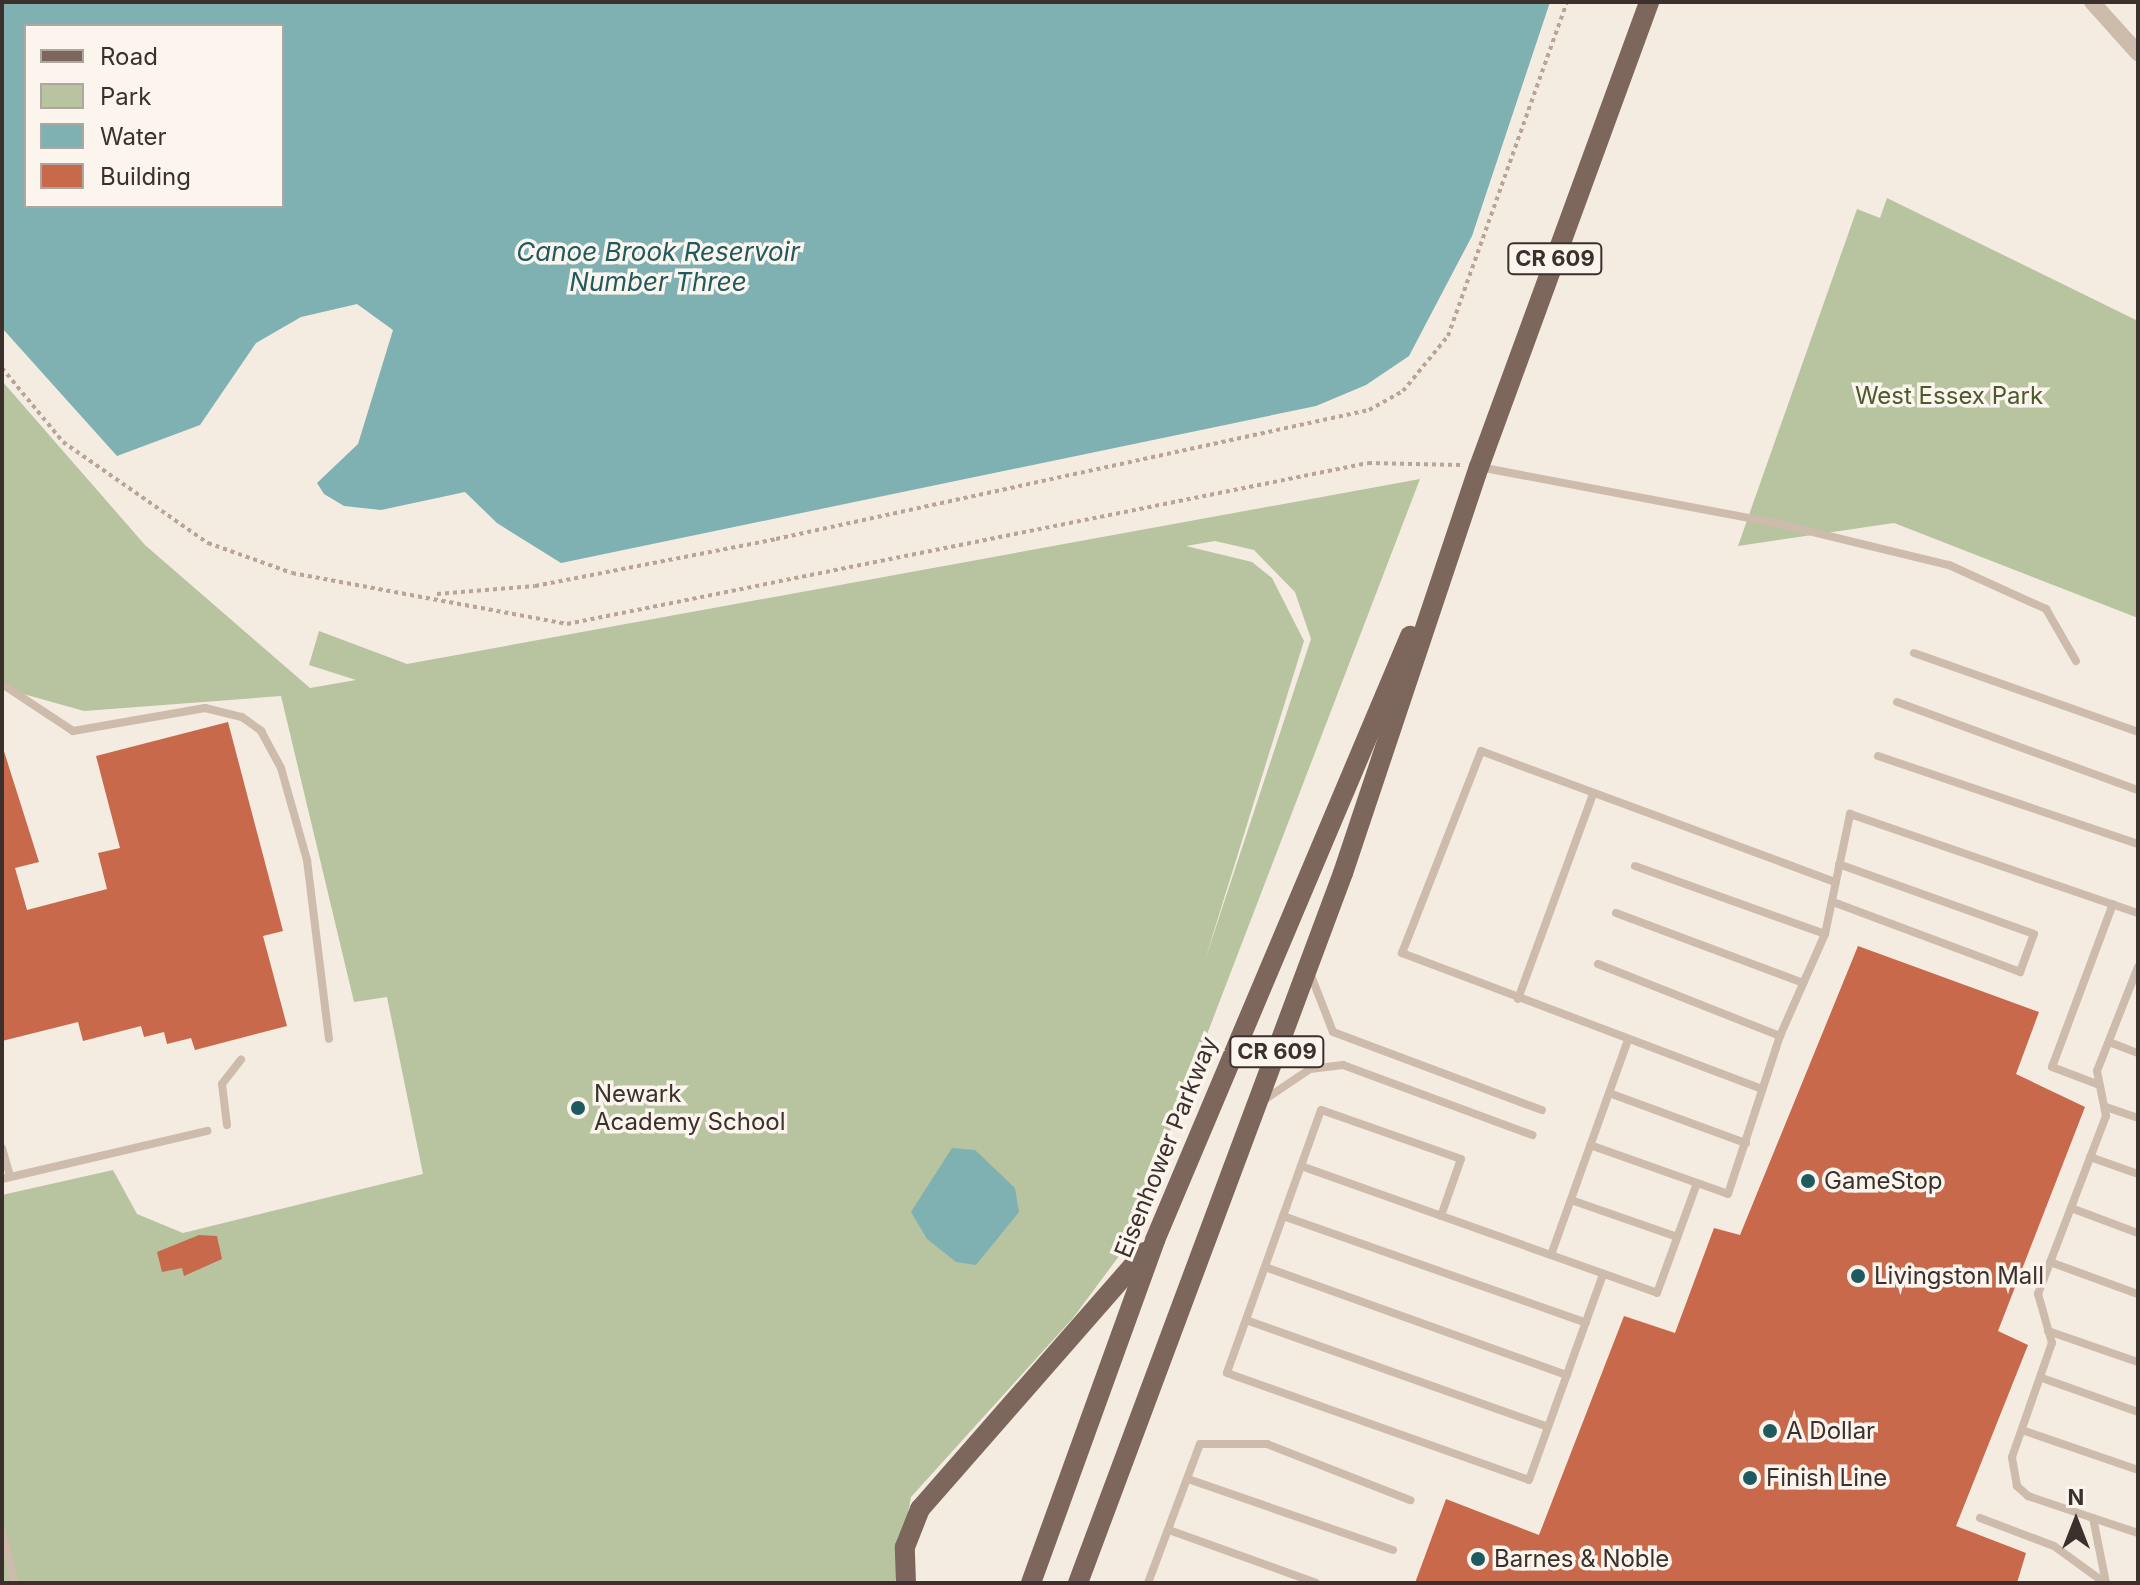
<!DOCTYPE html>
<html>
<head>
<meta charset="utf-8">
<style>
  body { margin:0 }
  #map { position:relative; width:2140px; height:1585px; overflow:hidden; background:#f4ebe1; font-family:Inter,sans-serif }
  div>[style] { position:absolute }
  .green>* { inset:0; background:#b8c4a0 }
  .water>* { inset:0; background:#7fb0b2 }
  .building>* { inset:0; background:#c8694b }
  .path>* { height:4px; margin-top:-2px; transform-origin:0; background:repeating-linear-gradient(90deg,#b9a596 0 4px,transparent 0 8px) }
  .lane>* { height:8px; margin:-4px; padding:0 4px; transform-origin:4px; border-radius:4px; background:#cdbbac }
  .street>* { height:16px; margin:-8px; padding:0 8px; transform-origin:8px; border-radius:8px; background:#cdbbac }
  .primary>* { height:20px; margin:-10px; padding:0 10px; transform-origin:10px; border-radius:10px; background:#7d675c }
  .dots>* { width:22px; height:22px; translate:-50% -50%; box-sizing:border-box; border:4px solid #fbf5ee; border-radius:50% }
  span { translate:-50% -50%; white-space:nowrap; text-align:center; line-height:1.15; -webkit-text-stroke:7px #fbf5ee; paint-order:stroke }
  .shield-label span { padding:2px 6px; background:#fbf5ee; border:2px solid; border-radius:6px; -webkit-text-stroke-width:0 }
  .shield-label { font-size:22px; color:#3b302b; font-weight:700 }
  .park-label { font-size:24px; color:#4a5a2e }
  .poi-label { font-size:24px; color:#3b302b }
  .left { translate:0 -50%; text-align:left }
  .street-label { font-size:24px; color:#3b302b }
  .water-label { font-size:26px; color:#1f5a5e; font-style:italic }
  .frame { position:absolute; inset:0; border:4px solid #3b302b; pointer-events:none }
  .legend { position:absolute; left:24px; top:24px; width:260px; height:184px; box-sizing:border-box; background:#fbf5ee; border:2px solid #aea6a0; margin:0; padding:10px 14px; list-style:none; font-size:24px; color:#3b302b }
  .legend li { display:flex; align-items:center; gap:16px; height:40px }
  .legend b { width:40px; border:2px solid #aea6a0 }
  .north { position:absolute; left:2036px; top:1481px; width:80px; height:80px; -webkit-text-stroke:6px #fbf5ee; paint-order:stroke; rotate:0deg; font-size:22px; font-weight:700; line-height:32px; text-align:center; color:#3b302b }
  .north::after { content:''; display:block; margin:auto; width:28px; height:36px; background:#3b302b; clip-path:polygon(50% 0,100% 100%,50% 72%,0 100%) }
</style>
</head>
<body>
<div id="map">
  <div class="green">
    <div style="clip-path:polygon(1887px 198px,2138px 321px,2138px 618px,1894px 523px,1738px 546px,1857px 209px,1880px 218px)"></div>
    <div style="clip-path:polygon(evenodd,2px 381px,145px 545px,310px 688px,356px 680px,309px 665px,319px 631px,407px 664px,1420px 479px,1125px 1248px,1073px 1318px,911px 1497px,895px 1583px,2px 1583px,2px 1195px,113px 1170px,137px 1214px,183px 1233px,423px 1174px,387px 997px,354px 1002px,281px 696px,84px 711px,2px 688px,2px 381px,1215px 541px,1254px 550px,1295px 592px,1311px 639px,1204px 963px,1304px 641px,1272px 578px,1252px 562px,1186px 546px,1215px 541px)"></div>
  </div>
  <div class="water">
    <div style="clip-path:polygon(evenodd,2px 2px,1550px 2px,1472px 236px,1409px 356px,1366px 385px,1316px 406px,561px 563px,497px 523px,465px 492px,381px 510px,344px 506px,324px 494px,317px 483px,358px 444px,393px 330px,357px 304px,301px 317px,256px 343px,200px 425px,117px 456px,2px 328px,2px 2px,26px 26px,282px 26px,282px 206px,26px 206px,26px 26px)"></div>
    <div style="clip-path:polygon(952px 1148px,975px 1150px,1015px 1188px,1019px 1212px,976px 1265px,956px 1262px,927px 1239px,911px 1212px)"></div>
  </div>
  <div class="building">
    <div style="clip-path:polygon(228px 722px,283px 931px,263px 936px,287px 1026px,195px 1050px,191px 1038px,167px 1044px,164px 1032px,144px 1037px,141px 1026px,83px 1041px,78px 1022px,2px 1041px,2px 745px,39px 862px,15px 868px,27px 910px,107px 889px,98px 853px,120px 848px,96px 756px)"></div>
    <div style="clip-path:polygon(1858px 946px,2039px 1012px,2016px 1074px,2085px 1107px,1998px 1331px,2028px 1345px,1956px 1526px,2026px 1553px,2017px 1583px,1415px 1583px,1446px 1499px,1539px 1535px,1624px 1316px,1675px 1333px,1714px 1228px,1740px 1235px)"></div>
    <div style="clip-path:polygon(199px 1235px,217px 1236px,222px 1259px,184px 1276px,182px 1268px,162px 1272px,157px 1252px)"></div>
  </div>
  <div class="path">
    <div style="left:2px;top:368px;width:96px;rotate:50.5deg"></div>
    <div style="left:63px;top:442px;width:177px;rotate:34.9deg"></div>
    <div style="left:208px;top:543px;width:89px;rotate:19.7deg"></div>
    <div style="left:292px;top:573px;width:280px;rotate:10.5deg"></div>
    <div style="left:567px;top:624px;width:817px;rotate:-11.36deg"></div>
    <div style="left:1368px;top:463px;width:92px;rotate:1.2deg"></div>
    <div style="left:437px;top:594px;width:98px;rotate:-4.7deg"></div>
    <div style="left:535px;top:586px;width:246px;rotate:-11deg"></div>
    <div style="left:776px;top:539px;width:607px;rotate:-12.27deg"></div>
    <div style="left:1369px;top:410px;width:39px;rotate:-29deg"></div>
    <div style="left:1403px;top:391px;width:71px;rotate:-50.7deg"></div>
    <div style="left:1448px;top:336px;width:355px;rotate:-70.4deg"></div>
  </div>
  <div class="lane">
    <div style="left:1479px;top:467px;width:297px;rotate:10.7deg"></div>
    <div style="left:1771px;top:522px;width:183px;rotate:13.6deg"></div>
    <div style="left:1949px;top:565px;width:107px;rotate:24.4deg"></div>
    <div style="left:2046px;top:609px;width:60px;rotate:60deg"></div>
    <div style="left:1914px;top:653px;width:238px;rotate:19.4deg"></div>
    <div style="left:2px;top:684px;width:85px;rotate:33.5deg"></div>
    <div style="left:73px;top:731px;width:134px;rotate:-9.9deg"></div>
    <div style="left:205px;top:708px;width:38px;rotate:14deg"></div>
    <div style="left:242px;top:717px;width:24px;rotate:36deg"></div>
    <div style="left:261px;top:731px;width:42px;rotate:61.6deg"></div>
    <div style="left:281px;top:768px;width:96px;rotate:74.2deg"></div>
    <div style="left:307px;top:860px;width:180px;rotate:83deg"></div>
    <div style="left:1897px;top:702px;width:257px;rotate:20.1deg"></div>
    <div style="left:1878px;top:756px;width:274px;rotate:18.7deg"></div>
    <div style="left:1635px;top:866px;width:202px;rotate:19.7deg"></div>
    <div style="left:1833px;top:902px;width:200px;rotate:20.5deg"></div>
    <div style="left:2020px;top:972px;width:40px;rotate:-69.8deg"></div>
    <div style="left:2034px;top:934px;width:207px;rotate:-160.3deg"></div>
    <div style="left:1616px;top:913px;width:200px;rotate:20.5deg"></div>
    <div style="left:1598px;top:964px;width:196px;rotate:21.6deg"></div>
    <div style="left:1310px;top:973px;width:63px;rotate:68.7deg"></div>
    <div style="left:1333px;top:1032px;width:223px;rotate:20.5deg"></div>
    <div style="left:1518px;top:999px;width:218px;rotate:-69.9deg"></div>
    <div style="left:2109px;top:1042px;width:31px;rotate:21deg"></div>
    <div style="left:2097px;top:1084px;width:48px;rotate:-159.3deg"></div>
    <div style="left:2052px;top:1067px;width:174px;rotate:-69.5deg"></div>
    <div style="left:1762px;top:1089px;width:385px;rotate:-159.3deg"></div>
    <div style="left:1402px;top:953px;width:217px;rotate:-68.6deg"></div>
    <div style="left:1481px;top:751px;width:378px;rotate:20.3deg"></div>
    <div style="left:1609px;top:1093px;width:146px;rotate:20.1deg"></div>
    <div style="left:1264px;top:1100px;width:55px;rotate:-34deg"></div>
    <div style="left:1310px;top:1069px;width:33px;rotate:-7deg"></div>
    <div style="left:1343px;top:1065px;width:202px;rotate:20.3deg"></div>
    <div style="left:2106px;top:1107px;width:34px;rotate:19deg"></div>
    <div style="left:227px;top:1125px;width:41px;rotate:-97deg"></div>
    <div style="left:222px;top:1084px;width:31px;rotate:-52deg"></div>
    <div style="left:1590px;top:1145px;width:146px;rotate:19.5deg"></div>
    <div style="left:1728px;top:1194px;width:166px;rotate:-71.8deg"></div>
    <div style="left:1780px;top:1036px;width:111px;rotate:-66.2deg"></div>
    <div style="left:1825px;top:934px;width:123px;rotate:-78.2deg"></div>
    <div style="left:1850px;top:814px;width:305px;rotate:19deg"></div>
    <div style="left:2px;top:1148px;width:29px;rotate:74deg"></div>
    <div style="left:2090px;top:1157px;width:51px;rotate:19.5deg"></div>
    <div style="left:1301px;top:1166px;width:378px;rotate:19.6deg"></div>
    <div style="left:1657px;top:1293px;width:117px;rotate:-70deg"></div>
    <div style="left:2px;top:1179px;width:211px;rotate:-13.2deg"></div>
    <div style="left:1571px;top:1200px;width:112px;rotate:19.2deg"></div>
    <div style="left:2071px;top:1208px;width:72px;rotate:20.5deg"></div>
    <div style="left:1283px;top:1216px;width:321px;rotate:19.4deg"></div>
    <div style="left:1441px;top:1216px;width:60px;rotate:-70.7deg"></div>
    <div style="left:1461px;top:1159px;width:148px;rotate:-160.7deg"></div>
    <div style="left:1321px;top:1110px;width:279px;rotate:109.7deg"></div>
    <div style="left:1227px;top:1373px;width:320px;rotate:19.5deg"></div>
    <div style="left:1529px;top:1480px;width:219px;rotate:-70.2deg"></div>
    <div style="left:1551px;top:1255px;width:228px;rotate:-70.3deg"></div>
    <div style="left:2050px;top:1262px;width:94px;rotate:20deg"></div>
    <div style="left:1265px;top:1267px;width:321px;rotate:19.7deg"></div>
    <div style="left:1246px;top:1320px;width:320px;rotate:19.5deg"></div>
    <div style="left:2048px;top:1331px;width:95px;rotate:19deg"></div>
    <div style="left:2042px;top:1378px;width:102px;rotate:19.5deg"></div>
    <div style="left:2022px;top:1430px;width:123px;rotate:19deg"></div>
    <div style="left:1188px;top:1479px;width:217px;rotate:19.1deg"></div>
    <div style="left:1980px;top:1518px;width:79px;rotate:20.7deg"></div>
    <div style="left:2054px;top:1546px;width:63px;rotate:36deg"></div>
    <div style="left:2093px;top:1518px;width:47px;rotate:18.4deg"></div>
    <div style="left:1169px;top:1530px;width:156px;rotate:19.8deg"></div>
    <div style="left:2px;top:1531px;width:54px;rotate:76deg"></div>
    <div style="left:1148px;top:1583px;width:148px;rotate:-69.5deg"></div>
    <div style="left:1200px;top:1444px;width:67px"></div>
    <div style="left:1267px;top:1444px;width:154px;rotate:21.4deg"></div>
    <div style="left:2106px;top:1583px;width:66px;rotate:-101.3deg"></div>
    <div style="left:2093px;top:1518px;width:69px;rotate:-161.3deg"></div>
    <div style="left:2028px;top:1496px;width:15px;rotate:-138deg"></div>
    <div style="left:2017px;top:1486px;width:29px;rotate:-100deg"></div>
    <div style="left:2012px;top:1457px;width:121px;rotate:-70.7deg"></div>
    <div style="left:2052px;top:1343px;width:51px;rotate:-105.9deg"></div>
    <div style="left:2038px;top:1294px;width:191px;rotate:-69.1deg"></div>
    <div style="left:2106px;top:1116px;width:46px;rotate:-101.3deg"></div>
    <div style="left:2097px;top:1071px;width:112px;rotate:-68.5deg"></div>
  </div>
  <div class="street">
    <div style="left:2092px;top:2px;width:69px;rotate:48deg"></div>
  </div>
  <div class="primary">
    <div style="left:906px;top:1583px;width:36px;rotate:-92deg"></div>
    <div style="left:905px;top:1547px;width:41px;rotate:-68.5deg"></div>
    <div style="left:920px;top:1509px;width:342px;rotate:-48.8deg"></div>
    <div style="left:1031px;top:1583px;width:365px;rotate:-70.1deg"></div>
    <div style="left:1155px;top:1240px;width:656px;rotate:-67.11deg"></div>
    <div style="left:1078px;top:1583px;width:758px;rotate:-69.53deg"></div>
    <div style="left:1343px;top:873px;width:428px;rotate:-71.5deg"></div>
    <div style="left:1479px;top:467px;width:495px;rotate:-69.9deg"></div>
  </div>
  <div class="dots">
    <div style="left:578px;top:1108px;background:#1f5a5e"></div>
    <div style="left:1808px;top:1181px;background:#1f5a5e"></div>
    <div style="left:1858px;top:1276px;background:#1f5a5e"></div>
    <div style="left:1770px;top:1431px;background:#1f5a5e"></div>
    <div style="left:1750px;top:1478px;background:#1f5a5e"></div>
    <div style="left:1478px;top:1559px;background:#1f5a5e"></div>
  </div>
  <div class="shield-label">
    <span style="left:1555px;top:259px">CR 609</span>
    <span style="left:1277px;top:1052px">CR 609</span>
  </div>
  <div class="park-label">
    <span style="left:1949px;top:396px">West Essex Park</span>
  </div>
  <div class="poi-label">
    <span class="left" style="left:594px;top:1108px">Newark<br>Academy School</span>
    <span class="left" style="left:1824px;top:1181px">GameStop</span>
    <span class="left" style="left:1874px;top:1276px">Livingston Mall</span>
    <span class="left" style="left:1786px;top:1431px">A Dollar</span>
    <span class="left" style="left:1766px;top:1478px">Finish Line</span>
    <span class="left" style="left:1494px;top:1559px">Barnes &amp; Noble</span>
  </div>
  <div class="street-label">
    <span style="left:1166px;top:1147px;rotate:-68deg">Eisenhower Parkway</span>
  </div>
  <div class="water-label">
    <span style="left:658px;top:267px">Canoe Brook Reservoir<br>Number Three</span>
  </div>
  <div class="frame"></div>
  <ul class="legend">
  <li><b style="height:10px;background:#7d675c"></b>Road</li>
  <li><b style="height:22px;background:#b8c4a0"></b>Park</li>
  <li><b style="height:22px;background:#7fb0b2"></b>Water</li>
  <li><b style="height:22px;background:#c8694b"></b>Building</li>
  </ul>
  <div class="north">N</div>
</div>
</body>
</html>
